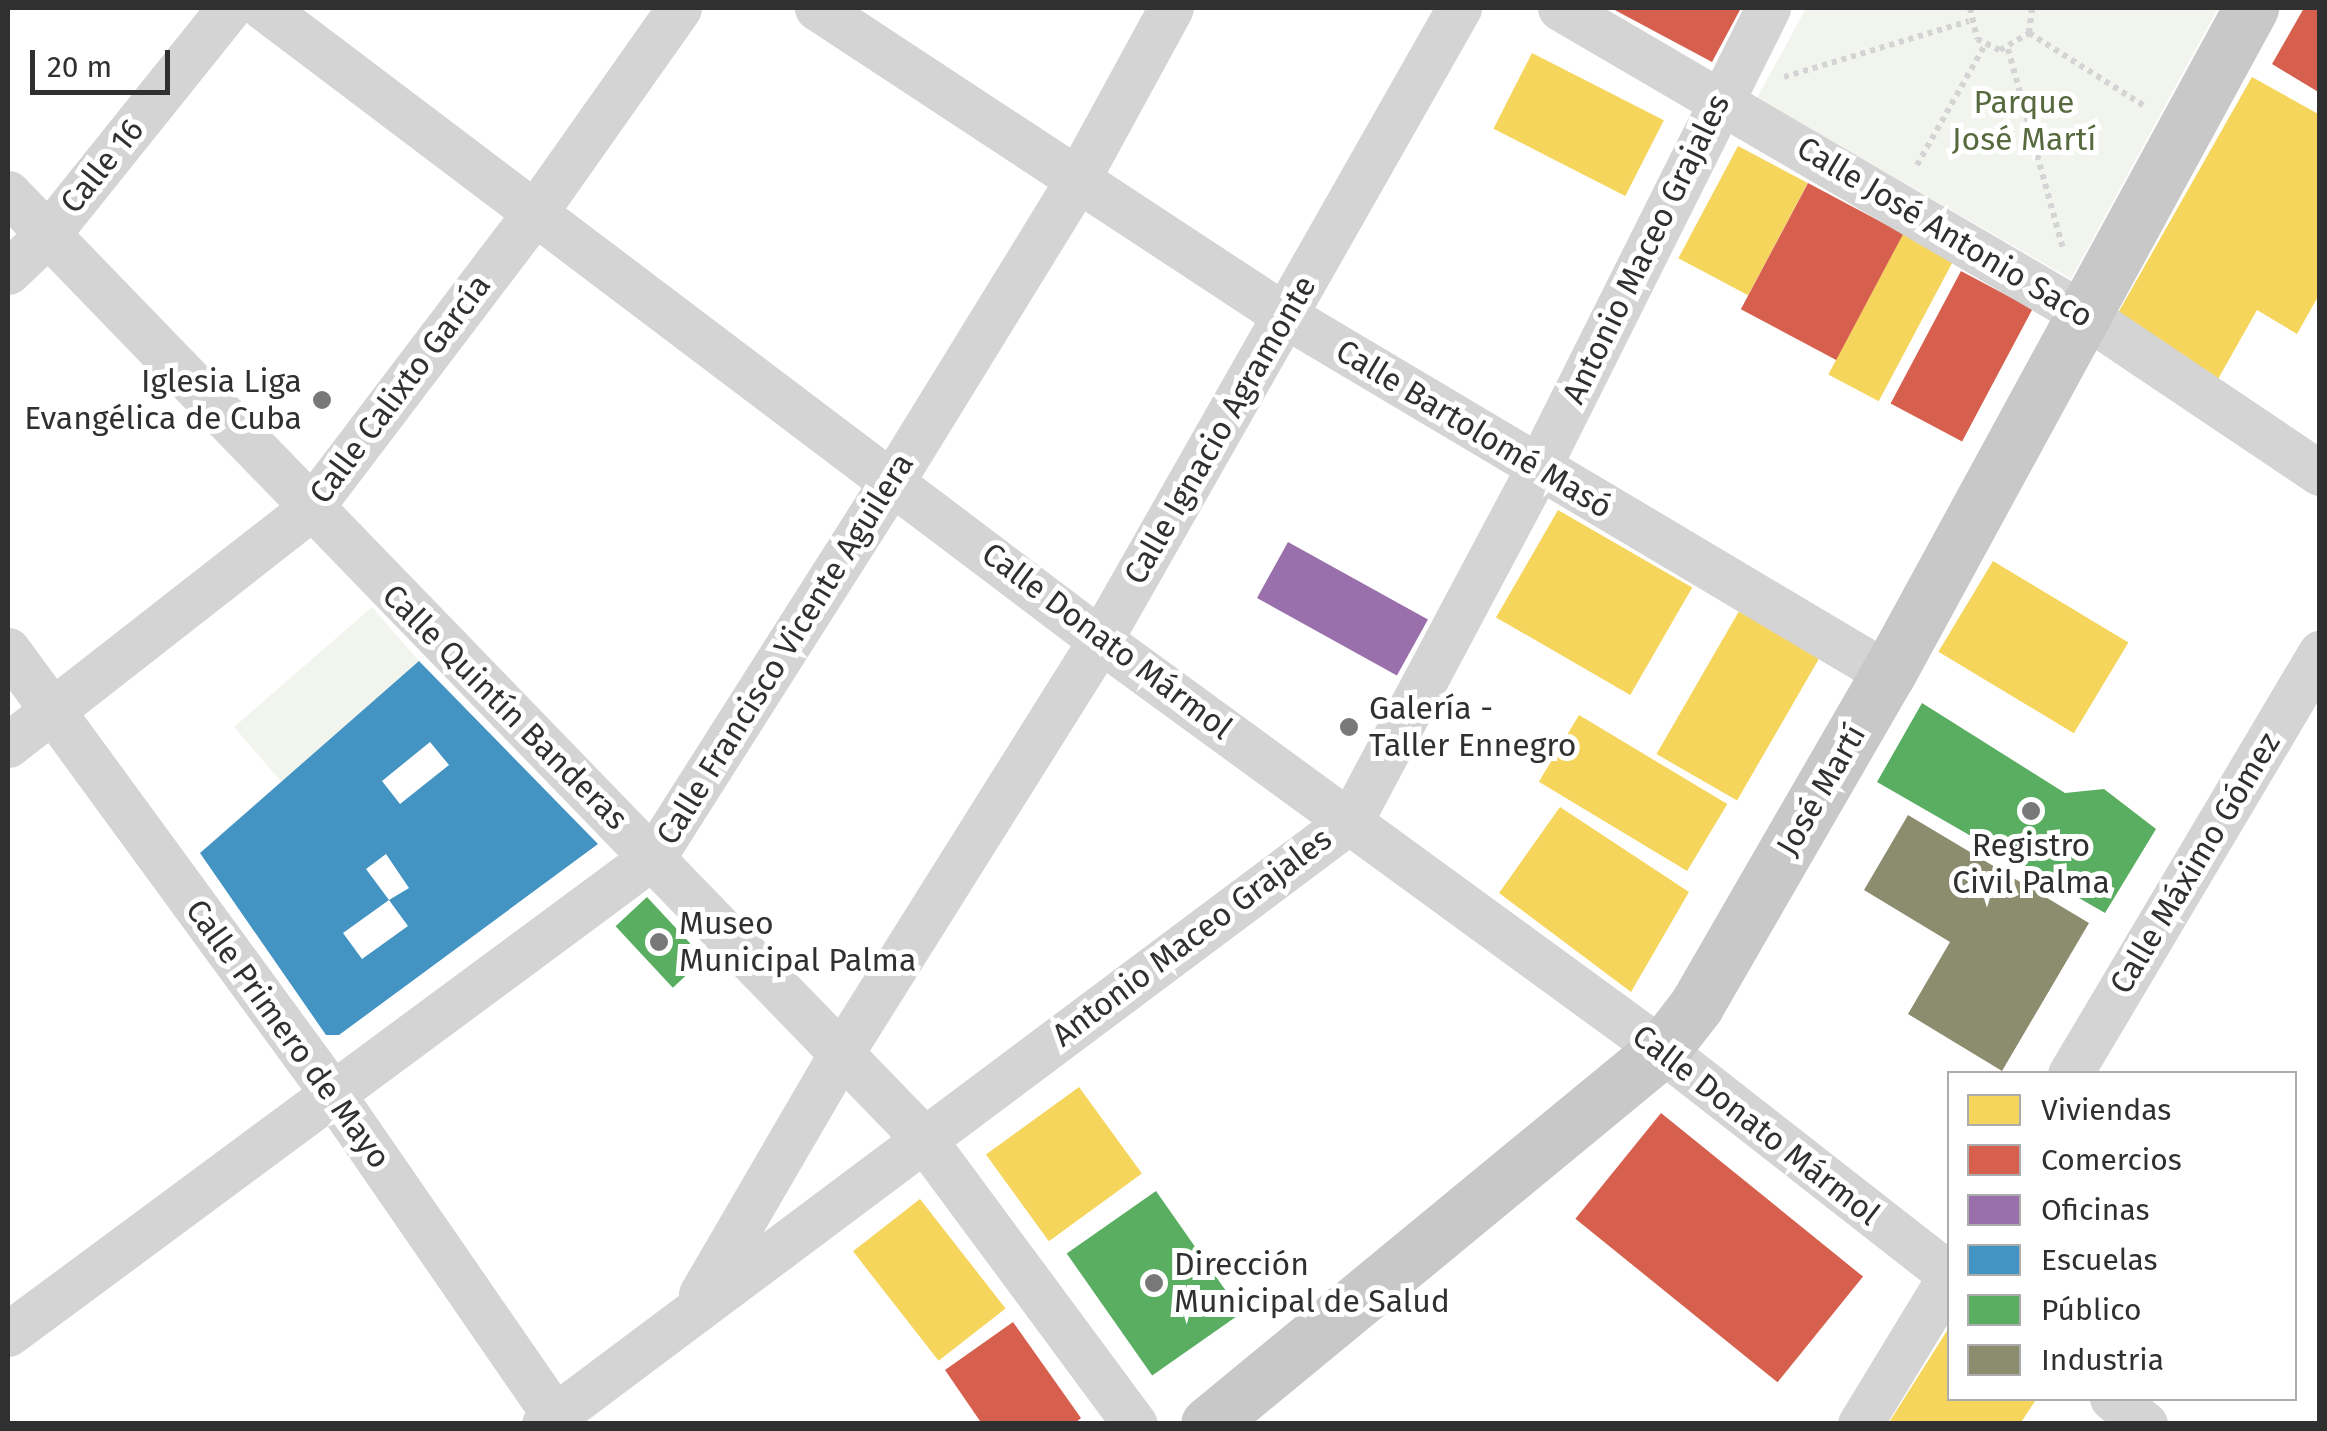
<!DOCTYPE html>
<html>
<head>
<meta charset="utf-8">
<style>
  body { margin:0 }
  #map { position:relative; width:2327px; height:1431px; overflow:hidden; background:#fff; font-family:"Fira Sans",sans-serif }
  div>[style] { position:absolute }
  .green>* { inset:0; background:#f2f5ed; transform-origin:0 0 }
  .homes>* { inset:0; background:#f6d55c; transform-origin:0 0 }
  .shops>* { inset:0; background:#d6604d; transform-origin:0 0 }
  .offices>* { inset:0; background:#9970ab; transform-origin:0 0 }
  .schools>* { inset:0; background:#4393c3 }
  .public>* { inset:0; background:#5aae61; transform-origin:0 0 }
  .industry>* { inset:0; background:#8c8c6e }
  .path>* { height:6px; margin-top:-3px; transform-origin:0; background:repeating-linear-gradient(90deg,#d4d4d4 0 5px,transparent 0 10px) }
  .minor>* { height:45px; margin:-22.5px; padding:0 22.5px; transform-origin:22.5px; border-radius:22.5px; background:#d4d4d4 }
  .major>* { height:55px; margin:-27.5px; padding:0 27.5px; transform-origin:27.5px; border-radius:27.5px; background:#c8c8c8 }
  .dots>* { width:28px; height:28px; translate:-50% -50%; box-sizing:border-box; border:5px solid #fff; border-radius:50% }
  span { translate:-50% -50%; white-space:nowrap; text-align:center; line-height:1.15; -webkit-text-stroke:10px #fff; paint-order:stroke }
  .park-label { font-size:32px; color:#576a3e }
  .street-label { font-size:32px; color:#303030 }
  .poi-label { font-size:32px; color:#303030 }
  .right { translate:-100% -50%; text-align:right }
  .left { translate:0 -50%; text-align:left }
  .frame { position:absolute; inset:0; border:10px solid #303030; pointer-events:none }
  .legend { position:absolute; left:1947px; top:1071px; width:350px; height:330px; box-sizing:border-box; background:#fff; border:2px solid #acacac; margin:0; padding:12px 18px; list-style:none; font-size:30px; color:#303030 }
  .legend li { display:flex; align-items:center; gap:20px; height:50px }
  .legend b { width:50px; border:2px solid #acacac }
  .scale { position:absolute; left:30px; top:50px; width:140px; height:45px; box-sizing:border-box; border:5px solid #303030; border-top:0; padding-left:12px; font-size:30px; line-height:35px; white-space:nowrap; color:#303030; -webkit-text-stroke:8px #fff; paint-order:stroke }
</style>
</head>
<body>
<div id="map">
  <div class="green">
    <div style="clip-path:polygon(1806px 8px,2218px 8px,2071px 279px,1757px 98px)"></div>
    <div style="left:372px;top:607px;width:72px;height:183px;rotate:49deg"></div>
  </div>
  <div class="homes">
    <div style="left:1532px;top:53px;width:148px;height:85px;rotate:27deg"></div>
    <div style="clip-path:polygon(2252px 77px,2320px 115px,2320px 293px,2297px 334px,2257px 310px,2218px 379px,2114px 320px)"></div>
    <div style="left:1738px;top:146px;width:79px;height:127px;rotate:28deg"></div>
    <div style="left:1903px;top:234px;width:57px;height:159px;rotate:28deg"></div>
    <div style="left:1558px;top:510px;width:155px;height:124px;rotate:30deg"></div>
    <div style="left:1993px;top:561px;width:158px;height:106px;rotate:31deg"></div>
    <div style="left:1742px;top:606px;width:93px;height:171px;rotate:30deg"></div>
    <div style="left:1579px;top:715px;width:173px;height:78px;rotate:31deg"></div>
    <div style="clip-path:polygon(1560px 807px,1689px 892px,1631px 992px,1499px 893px)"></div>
    <div style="left:1079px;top:1087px;width:107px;height:115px;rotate:54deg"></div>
    <div style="left:920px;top:1199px;width:139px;height:85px;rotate:52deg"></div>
    <div style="clip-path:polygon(1950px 1326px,1950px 1398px,2037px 1398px,2020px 1424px,1888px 1424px)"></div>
  </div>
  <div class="shops">
    <div style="clip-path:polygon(1611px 8px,1741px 8px,1712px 62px)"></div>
    <div style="clip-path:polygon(2304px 8px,2320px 8px,2320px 93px,2272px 64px)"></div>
    <div style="left:1808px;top:183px;width:108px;height:143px;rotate:28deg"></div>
    <div style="left:1961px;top:271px;width:81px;height:150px;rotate:28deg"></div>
    <div style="left:1661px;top:1113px;width:260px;height:136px;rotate:39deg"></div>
    <div style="clip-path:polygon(1013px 1322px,1081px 1418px,1074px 1424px,982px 1424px,945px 1370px)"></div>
  </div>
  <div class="offices">
    <div style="left:1288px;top:542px;width:160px;height:64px;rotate:29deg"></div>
  </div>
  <div class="schools">
    <div style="clip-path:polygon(evenodd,419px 661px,598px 844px,339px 1035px,326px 1035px,200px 853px,419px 661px,430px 742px,449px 765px,400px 804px,382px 781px,430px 742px,419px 661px,386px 854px,409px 888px,389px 900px,408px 926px,362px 959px,343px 933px,389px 900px,366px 869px,386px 854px)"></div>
  </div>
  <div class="public">
    <div style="clip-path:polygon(1922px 703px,2065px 793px,2104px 789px,2156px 829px,2105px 913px,1877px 782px)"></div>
    <div style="left:647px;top:897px;width:84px;height:43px;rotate:47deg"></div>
    <div style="left:1156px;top:1191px;width:149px;height:109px;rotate:55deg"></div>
  </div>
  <div class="industry">
    <div style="clip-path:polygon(1908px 815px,2089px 923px,2002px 1071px,1908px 1014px,1950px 942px,1864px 890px)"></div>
  </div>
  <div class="path">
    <div style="left:1970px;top:8px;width:32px;rotate:77deg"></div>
    <div style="left:1977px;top:39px;width:25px;rotate:26deg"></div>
    <div style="left:2000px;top:50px;width:34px;rotate:-30deg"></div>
    <div style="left:2029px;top:33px;width:25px;rotate:-83deg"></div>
    <div style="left:2029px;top:33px;width:135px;rotate:32.3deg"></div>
    <div style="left:2008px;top:49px;width:206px;rotate:74.6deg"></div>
    <div style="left:1784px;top:77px;width:193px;rotate:-16.8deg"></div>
    <div style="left:1917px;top:165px;width:138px;rotate:-60.5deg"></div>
  </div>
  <div class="minor">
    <div style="left:264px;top:8px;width:1048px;rotate:37.09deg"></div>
    <div style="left:1100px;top:640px;width:696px;rotate:36.11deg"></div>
    <div style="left:1662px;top:1050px;width:365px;rotate:38deg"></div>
    <div style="left:817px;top:8px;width:559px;rotate:33.32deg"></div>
    <div style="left:1284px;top:315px;width:703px;rotate:30.73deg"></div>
    <div style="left:1560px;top:8px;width:602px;rotate:30.31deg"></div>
    <div style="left:2080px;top:312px;width:289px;rotate:33.9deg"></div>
    <div style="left:8px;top:193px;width:1315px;rotate:45.92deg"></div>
    <div style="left:923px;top:1138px;width:356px;rotate:53.5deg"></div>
    <div style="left:8px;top:272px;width:55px;rotate:-43.5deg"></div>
    <div style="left:48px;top:234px;width:290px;rotate:-51.3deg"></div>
    <div style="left:8px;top:650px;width:549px;rotate:53.82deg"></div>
    <div style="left:332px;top:1093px;width:402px;rotate:55.4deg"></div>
    <div style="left:8px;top:745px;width:382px;rotate:-38deg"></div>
    <div style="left:309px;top:510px;width:375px;rotate:-52.8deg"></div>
    <div style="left:536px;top:211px;width:248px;rotate:-54.8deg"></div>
    <div style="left:2070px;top:1074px;width:490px;rotate:-59.3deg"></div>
    <div style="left:701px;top:1294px;width:280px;rotate:-59.8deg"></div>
    <div style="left:842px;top:1052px;width:486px;rotate:-57.9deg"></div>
    <div style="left:1100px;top:640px;width:727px;rotate:-60.4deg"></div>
    <div style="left:8px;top:1334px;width:804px;rotate:-36.5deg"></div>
    <div style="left:654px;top:856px;width:446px;rotate:-57.6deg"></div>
    <div style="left:893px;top:480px;width:350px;rotate:-58.4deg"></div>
    <div style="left:1076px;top:182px;width:198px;rotate:-61.4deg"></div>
    <div style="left:2112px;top:1398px;width:42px;rotate:38.2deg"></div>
    <div style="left:544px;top:1424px;width:1008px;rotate:-36.81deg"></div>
    <div style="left:1351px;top:820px;width:399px;rotate:-62deg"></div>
    <div style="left:1538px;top:468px;width:514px;rotate:-63.43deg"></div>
    <div style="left:1860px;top:1424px;width:173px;rotate:-58.7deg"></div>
  </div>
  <div class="major">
    <div style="left:1208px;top:1424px;width:588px;rotate:-39.48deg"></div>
    <div style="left:1662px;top:1050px;width:56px;rotate:-52.3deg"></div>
    <div style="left:1696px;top:1006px;width:384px;rotate:-60deg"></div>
    <div style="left:1888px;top:674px;width:759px;rotate:-61.41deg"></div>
  </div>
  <div class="dots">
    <div style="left:322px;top:400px;background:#787878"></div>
    <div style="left:1349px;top:727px;background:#787878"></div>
    <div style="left:2031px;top:811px;background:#787878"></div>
    <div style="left:659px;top:942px;background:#787878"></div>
    <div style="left:1154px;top:1283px;background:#787878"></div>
  </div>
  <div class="park-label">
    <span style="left:2024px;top:121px">Parque<br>José Martí</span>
  </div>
  <div class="street-label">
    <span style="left:102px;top:166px;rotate:-51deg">Calle 16</span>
    <span style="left:1945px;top:232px;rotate:31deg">Calle José Antonio Saco</span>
    <span style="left:1646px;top:249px;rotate:-64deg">Antonio Maceo Grajales</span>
    <span style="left:400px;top:389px;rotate:-53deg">Calle Calixto García</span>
    <span style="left:1474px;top:429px;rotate:31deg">Calle Bartolomé Masó</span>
    <span style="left:1220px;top:430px;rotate:-60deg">Calle Ignacio Agramonte</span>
    <span style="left:1107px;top:641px;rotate:37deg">Calle Donato Mármol</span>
    <span style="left:785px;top:649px;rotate:-58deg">Calle Francisco Vicente Aguilera</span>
    <span style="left:505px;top:707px;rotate:45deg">Calle Quintín Banderas</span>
    <span style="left:1821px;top:790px;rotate:-60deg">José Martí</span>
    <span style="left:2195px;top:863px;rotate:-59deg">Calle Máximo Gómez</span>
    <span style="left:1192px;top:937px;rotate:-37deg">Antonio Maceo Grajales</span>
    <span style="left:288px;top:1034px;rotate:54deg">Calle Primero de Mayo</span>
    <span style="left:1756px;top:1125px;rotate:38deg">Calle Donato Mármol</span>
  </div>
  <div class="poi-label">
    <span class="right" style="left:302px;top:400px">Iglesia Liga<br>Evangélica de Cuba</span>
    <span class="left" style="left:1369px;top:727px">Galería -<br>Taller Ennegro</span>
    <span style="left:2031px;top:864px">Registro<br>Civil Palma</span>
    <span class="left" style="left:679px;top:942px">Museo<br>Municipal Palma</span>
    <span class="left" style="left:1174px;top:1283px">Dirección<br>Municipal de Salud</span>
  </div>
  <div class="frame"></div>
  <ul class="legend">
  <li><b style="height:28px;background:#f6d55c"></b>Viviendas</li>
  <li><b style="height:28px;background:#d6604d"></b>Comercios</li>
  <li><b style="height:28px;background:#9970ab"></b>Oficinas</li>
  <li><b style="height:28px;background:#4393c3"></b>Escuelas</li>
  <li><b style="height:28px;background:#5aae61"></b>Público</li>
  <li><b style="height:28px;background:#8c8c6e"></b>Industria</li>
  </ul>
  <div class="scale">20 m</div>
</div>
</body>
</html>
